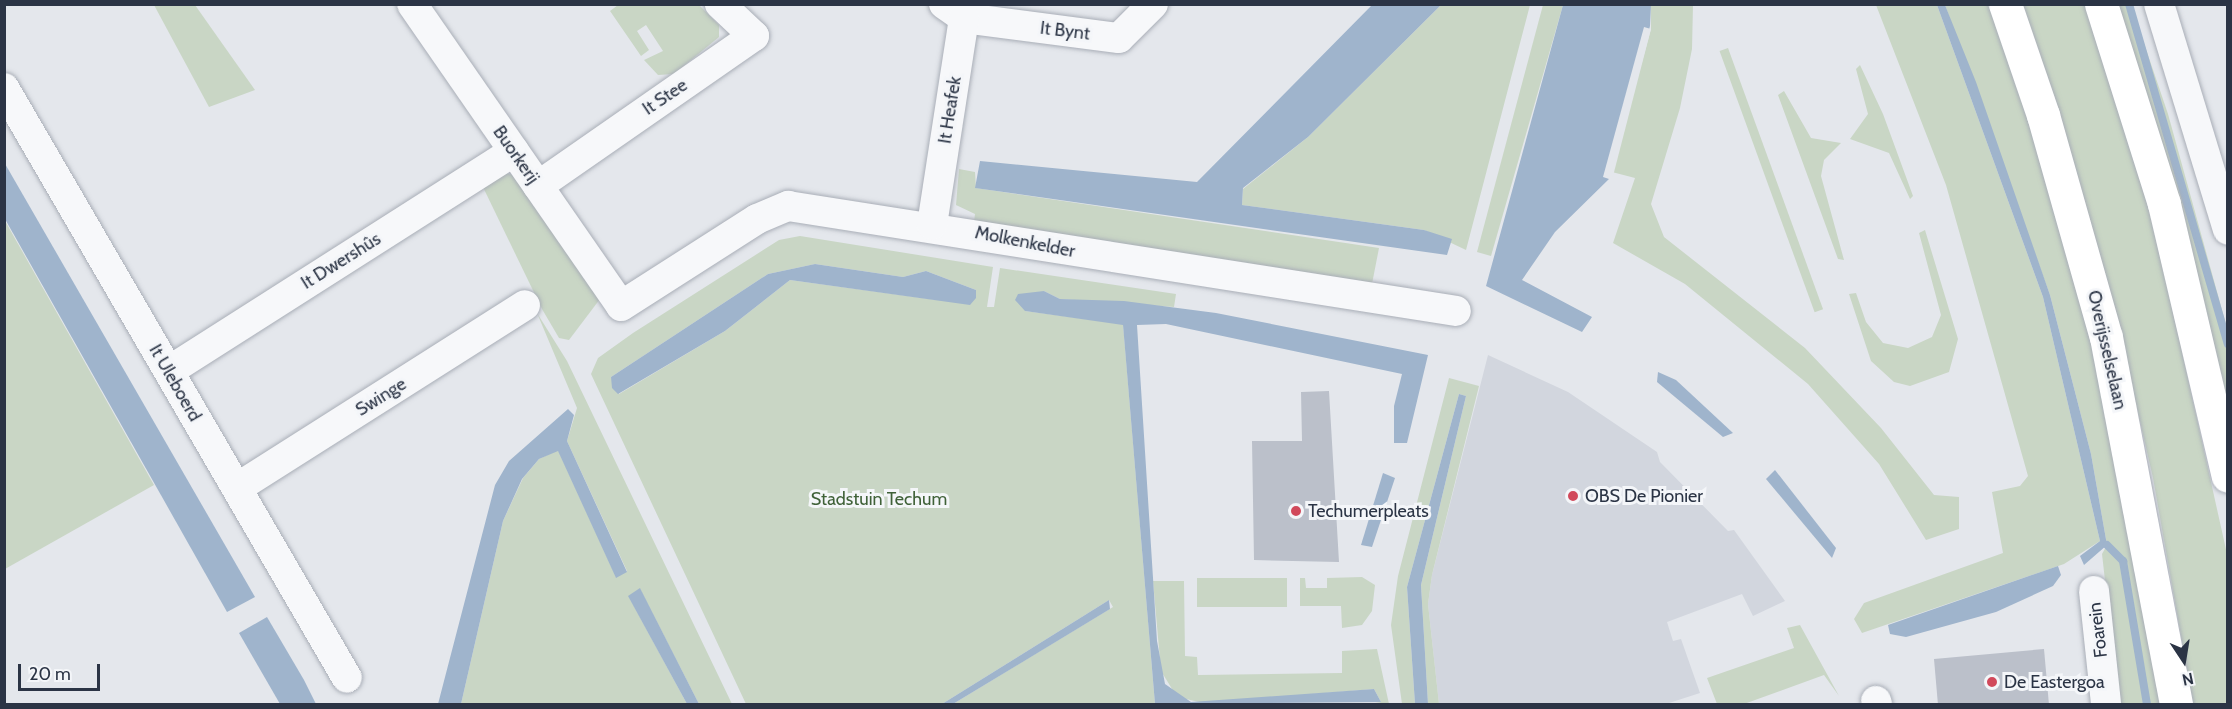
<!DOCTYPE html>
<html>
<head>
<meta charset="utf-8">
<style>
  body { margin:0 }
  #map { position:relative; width:2232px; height:709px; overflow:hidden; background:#e4e7ec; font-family:Cabin,sans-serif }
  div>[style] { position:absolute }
  .built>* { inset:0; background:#d2d6de }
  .green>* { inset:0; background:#c9d6c5; transform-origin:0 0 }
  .water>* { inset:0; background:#9fb4cc }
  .pier>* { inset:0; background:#e4e7ec }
  .stream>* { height:8px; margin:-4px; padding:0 4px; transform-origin:4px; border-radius:4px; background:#9fb4cc }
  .building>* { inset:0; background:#bbc0ca }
  .roads { filter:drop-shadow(0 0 2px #a9aeb7) drop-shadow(0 0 2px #a9aeb7) }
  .minor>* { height:30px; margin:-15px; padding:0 15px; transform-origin:15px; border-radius:15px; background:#f7f8fa }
  .major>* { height:33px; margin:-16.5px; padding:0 16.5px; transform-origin:16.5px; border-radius:16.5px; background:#fff }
  .dots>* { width:16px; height:16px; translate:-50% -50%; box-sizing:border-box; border:3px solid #f4f6f9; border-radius:50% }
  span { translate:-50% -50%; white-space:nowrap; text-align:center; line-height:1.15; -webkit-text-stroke:6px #f4f6f9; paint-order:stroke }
  .street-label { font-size:18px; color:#2b3445 }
  .poi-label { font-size:18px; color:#2b3445 }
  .left { translate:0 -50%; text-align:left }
  .park-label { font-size:18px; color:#3f6138 }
  .frame { position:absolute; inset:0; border:6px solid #2b3445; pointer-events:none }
  .north { position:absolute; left:2154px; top:631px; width:60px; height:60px; -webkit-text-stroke:4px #f4f6f9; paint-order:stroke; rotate:168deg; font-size:16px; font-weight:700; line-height:24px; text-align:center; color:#2b3445 }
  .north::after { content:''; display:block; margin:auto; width:21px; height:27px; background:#2b3445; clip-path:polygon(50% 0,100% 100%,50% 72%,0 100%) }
  .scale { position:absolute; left:18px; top:664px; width:82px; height:27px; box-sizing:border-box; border:3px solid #2b3445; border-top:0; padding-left:8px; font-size:18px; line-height:21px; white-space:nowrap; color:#2b3445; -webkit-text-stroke:4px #f4f6f9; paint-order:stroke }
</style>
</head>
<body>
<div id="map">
  <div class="built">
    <div style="clip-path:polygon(1488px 355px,1568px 392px,1657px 452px,1660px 462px,1728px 531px,1734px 530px,1785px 601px,1753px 616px,1742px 594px,1667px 622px,1673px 641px,1681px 639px,1700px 693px,1666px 704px,1439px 704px,1428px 604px,1432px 575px)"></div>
  </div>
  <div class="green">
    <div style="clip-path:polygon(154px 5px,195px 5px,255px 90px,209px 107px)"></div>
    <div style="clip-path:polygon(618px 5px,699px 5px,719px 25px,719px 37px,674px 74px,658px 75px,644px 60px,663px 51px,646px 25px,637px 31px,649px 50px,641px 56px,610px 11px)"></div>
    <div style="clip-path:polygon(1441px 5px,1530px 5px,1466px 250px,1424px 230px,1242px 205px,1243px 189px,1308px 137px)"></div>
    <div style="clip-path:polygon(1543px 5px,1563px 5px,1491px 256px,1477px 252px)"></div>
    <div style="clip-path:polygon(1651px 5px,1693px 5px,1692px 49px,1680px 108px,1651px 204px,1664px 237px,1805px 348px,1881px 428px,1934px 495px,1959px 497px,1959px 529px,1926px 540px,1879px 464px,1808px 384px,1685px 284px,1613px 243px,1635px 178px,1612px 172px,1651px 29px)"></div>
    <div style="clip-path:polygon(1876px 5px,1937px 5px,2043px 297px,2100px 541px,2064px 564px,1862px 633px,1854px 619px,1864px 603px,2003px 553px,1992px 492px,2020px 486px,2028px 476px,1946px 185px)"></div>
    <div style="clip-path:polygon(1945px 5px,1990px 5px,2028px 118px,2092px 343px,2162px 704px,2119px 704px,2102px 554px,2107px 545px,2091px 454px,2050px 295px)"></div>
    <div style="clip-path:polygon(2022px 5px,2086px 5px,2150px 208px,2227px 554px,2227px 704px,2193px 704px,2153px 478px,2120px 334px,2059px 110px)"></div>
    <div style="clip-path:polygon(2115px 5px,2131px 5px,2168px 114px,2227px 328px,2227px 405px)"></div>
    <div style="left:1728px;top:48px;width:278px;height:9px;rotate:70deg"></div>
    <div style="clip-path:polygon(1860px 65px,1883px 114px,1913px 196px,1910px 199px,1889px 153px,1850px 139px,1868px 114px,1856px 69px)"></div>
    <div style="clip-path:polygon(1784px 91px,1811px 138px,1841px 143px,1824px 160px,1821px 176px,1844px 260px,1838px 259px,1778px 95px)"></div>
    <div style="clip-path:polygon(959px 169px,975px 172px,976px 188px,1379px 248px,1372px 284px,974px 222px,975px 214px,956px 205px)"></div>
    <div style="clip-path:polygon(502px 173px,515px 175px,600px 299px,569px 340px,559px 338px,542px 309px,481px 183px)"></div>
    <div style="clip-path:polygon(4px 219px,154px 485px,5px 569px,4px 569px)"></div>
    <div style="clip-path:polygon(1925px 230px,1958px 339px,1949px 372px,1910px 386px,1894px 382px,1871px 361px,1849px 294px,1856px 293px,1866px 322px,1883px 343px,1908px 348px,1932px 337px,1941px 315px,1919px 233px)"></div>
    <div style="clip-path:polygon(evenodd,800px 236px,993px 267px,987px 307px,994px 307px,1000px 268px,1176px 294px,1174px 307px,1060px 299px,1044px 291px,1025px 311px,1123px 324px,1155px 704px,953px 704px,1113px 607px,1109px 600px,942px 704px,746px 704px,591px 374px,598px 358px,633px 333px,779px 240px,800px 236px,815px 264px,903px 277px,926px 271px,976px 290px,937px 300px,790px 280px,725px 331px,619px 394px,611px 377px,768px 274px,815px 264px)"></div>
    <div style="clip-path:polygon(537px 313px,567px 361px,732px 704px,699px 704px,640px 589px,629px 597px,687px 704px,461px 704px,503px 521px,523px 478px,539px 459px,558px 450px,616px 577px,627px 571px,567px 441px,577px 408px)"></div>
    <div style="clip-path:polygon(1449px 378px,1479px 386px,1432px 575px,1428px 604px,1439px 704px,1428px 704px,1421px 585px,1466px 396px,1459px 394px,1407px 587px,1415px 704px,1402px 704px,1391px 625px,1398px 576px)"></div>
    <div style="clip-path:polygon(1362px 577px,1375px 585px,1372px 611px,1362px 625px,1342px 628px,1341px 606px,1300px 606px,1300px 578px,1305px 578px,1306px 588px,1327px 588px,1327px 578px)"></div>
    <div style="left:1197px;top:578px;width:90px;height:29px"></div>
    <div style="clip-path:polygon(1153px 581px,1184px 581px,1185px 656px,1197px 657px,1198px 675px,1342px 673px,1342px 651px,1377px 649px,1389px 704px,1369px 704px,1381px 702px,1374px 689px,1204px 703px,1177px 697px,1161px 671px)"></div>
    <div style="clip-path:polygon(1800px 625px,1839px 696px,1824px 675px,1744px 704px,1717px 704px,1707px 678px,1794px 648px,1787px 628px)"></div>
  </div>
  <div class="water">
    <div style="clip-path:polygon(1372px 5px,1441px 5px,1308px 137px,1243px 188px,1242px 205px,1424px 230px,1452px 239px,1447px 255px,975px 188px,980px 161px,1197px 182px)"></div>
    <div style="clip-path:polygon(1563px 5px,1651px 5px,1650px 26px,1610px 178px,1555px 232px,1522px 280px,1592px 317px,1582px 332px,1486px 286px)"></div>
    <div style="clip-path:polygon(1937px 5px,1945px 5px,1976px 82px,2050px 295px,2091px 454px,2107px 545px,2084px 565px,2080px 556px,2100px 541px,2043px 297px)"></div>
    <div style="clip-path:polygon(4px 162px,255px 597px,227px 612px,5px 219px)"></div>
    <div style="clip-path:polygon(815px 264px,903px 277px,926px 271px,976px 290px,976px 298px,970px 305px,790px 280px,725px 331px,618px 394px,612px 388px,611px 377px,768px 274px)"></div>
    <div style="clip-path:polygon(1044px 291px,1060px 299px,1124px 301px,1216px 313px,1428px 355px,1407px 443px,1394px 443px,1394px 406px,1402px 374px,1166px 324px,1137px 325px,1157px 641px,1165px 684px,1191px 702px,1374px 689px,1381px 702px,1155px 704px,1123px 325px,1025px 311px,1015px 300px,1018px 294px)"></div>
    <div style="clip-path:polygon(1658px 372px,1676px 380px,1733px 433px,1723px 437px,1657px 382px)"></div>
    <div style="clip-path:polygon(1459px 394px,1466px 396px,1421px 585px,1428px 704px,1415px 704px,1407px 587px)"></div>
    <div style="clip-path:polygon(568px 409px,574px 415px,567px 441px,627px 572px,616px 578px,558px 451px,539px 459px,522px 479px,503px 521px,461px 704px,438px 704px,495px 485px,509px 461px)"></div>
    <div style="clip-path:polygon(1775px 470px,1836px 548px,1832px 558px,1766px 479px)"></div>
    <div style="clip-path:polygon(1383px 473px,1395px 478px,1372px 547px,1361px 545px)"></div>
    <div style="clip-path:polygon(2058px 566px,2061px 575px,2053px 586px,1996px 612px,1906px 637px,1890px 634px,1888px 625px)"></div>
    <div style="clip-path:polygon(640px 588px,699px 704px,687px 704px,628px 596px)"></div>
    <div style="clip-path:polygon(1109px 600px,1110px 609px,953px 704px,942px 704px)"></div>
    <div style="clip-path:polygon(267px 617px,304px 680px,316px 704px,280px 704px,239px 633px)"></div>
  </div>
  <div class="pier">
    <div style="clip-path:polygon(1644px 27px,1651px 29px,1612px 180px,1603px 177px)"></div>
  </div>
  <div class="stream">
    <div style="left:2129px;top:4px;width:354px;rotate:73.8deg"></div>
    <div style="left:2107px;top:545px;width:23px;rotate:45deg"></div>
    <div style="left:2123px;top:561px;width:145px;rotate:80.5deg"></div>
  </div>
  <div class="building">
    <div style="clip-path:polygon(1329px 391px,1339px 562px,1254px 560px,1252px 441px,1302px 441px,1301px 392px)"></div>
    <div style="clip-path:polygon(2044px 649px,2049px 705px,1938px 705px,1934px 659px)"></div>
  </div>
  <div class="roads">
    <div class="minor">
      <div style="left:412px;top:4px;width:367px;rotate:55.3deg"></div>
      <div style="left:621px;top:306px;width:161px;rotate:-32.6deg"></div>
      <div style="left:757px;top:219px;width:34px;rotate:-23deg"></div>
      <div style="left:788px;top:206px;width:676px;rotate:8.93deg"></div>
      <div style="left:944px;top:4px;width:24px;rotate:35deg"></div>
      <div style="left:964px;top:18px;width:156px;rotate:7.4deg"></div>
      <div style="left:1119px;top:38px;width:48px;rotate:-45deg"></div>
      <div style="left:2159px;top:4px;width:236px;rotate:73deg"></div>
      <div style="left:4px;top:88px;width:682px;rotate:59.83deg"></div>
      <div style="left:538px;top:186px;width:263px;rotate:-34.8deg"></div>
      <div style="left:754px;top:36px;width:47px;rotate:-136.7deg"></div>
      <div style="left:932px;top:225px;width:209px;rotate:-81.2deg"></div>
      <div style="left:169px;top:371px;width:409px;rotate:-32.5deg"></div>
      <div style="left:237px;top:488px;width:341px;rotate:-32.4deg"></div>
      <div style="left:2094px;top:591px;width:114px;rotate:83.9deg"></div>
      <div style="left:1876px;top:701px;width:3px;rotate:72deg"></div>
    </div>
    <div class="major">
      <div style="left:2005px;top:4px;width:117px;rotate:71.1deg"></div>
      <div style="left:2043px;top:115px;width:231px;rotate:74.2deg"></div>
      <div style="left:2106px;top:337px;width:374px;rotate:79.2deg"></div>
      <div style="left:2101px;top:4px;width:210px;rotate:72.5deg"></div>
      <div style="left:2164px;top:204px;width:279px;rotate:76.8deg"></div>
    </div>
  </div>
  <div class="dots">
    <div style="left:1573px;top:496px;background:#d1495b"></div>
    <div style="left:1296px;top:511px;background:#d1495b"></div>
    <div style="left:1992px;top:682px;background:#d1495b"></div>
  </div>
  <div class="street-label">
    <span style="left:1065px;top:31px;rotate:7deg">It Bynt</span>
    <span style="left:665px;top:97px;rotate:-34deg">It Stee</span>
    <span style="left:950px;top:110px;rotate:-81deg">It Heafek</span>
    <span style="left:516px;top:155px;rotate:55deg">Buorkerij</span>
    <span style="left:1025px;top:242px;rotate:11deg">Molkenkelder</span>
    <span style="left:341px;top:261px;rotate:-32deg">It Dwershûs</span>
    <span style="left:2107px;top:350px;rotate:77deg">Overijsselselaan</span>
    <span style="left:175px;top:383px;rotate:60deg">It Uleboerd</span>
    <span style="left:381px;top:397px;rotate:-32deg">Swinge</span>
    <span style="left:2098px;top:630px;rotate:-97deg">Foarein</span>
  </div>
  <div class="poi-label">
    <span class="left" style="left:1585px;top:496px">OBS De Pionier</span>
    <span class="left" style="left:1308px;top:511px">Techumerpleats</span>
    <span class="left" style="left:2004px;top:682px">De Eastergoa</span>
  </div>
  <div class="park-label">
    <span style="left:879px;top:499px">Stadstuin Techum</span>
  </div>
  <div class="frame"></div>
  <div class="north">N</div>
  <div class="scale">20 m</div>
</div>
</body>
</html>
